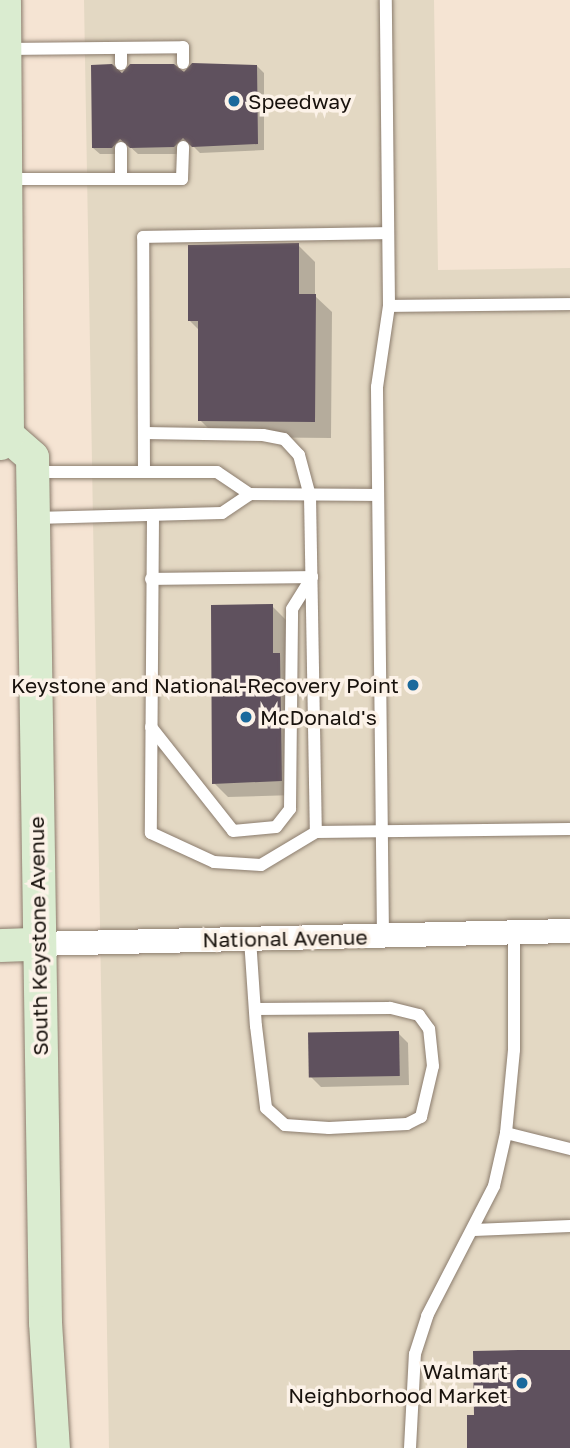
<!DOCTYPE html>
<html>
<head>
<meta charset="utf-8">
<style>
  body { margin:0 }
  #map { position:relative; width:570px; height:1448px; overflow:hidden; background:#f5e4d3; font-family:"Golos Text",sans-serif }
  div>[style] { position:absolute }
  .commercial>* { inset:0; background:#e3d8c3 }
  .shadow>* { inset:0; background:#0003 }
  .building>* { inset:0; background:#5f515e; transform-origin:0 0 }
  .roads { filter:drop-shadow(0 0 2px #8b7c6d) drop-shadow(0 0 2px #8b7c6d) }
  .lane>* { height:12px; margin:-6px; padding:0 6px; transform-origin:6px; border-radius:6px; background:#fff }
  .street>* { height:24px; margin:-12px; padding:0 12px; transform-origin:12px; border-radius:12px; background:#fff }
  .secondary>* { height:33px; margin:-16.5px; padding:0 16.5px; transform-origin:16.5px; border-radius:16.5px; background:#daecd0 }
  .dots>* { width:19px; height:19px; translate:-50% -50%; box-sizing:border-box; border:4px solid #fcf2e8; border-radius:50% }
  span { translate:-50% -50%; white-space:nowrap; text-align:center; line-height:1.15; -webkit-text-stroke:7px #fcf2e8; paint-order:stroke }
  .poi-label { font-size:21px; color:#18120d }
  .left { translate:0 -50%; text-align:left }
  .right { translate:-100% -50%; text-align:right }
  .street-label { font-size:21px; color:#18120d }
</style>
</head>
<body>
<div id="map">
  <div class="commercial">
    <div style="clip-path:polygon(84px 0,434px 0,438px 270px,570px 268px,570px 1448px,109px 1448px)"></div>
  </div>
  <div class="shadow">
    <div style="clip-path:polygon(257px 66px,264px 73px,264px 150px,200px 153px,191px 144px,181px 154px,138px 154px,128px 145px,119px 154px,100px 154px,93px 148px,122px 75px)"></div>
    <div style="clip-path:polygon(298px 245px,315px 262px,315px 296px,332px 312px,331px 438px,217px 437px,200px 420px,200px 331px,190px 321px)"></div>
    <div style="clip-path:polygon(272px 606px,286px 620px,295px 795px,228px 797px,214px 783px)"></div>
    <div style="clip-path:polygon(398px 1033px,408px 1043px,409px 1085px,321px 1087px,311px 1077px)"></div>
  </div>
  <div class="building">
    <div style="clip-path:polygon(192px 63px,257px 65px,258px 144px,192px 147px,183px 138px,174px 147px,130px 148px,120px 139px,112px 148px,92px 148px,91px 65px,112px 64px,122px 73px,130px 64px,174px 64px,184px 72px)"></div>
    <div style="clip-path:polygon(299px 243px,299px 294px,316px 294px,315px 422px,198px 421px,198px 321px,188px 321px,188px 245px)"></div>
    <div style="clip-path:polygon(273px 604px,273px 653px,280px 653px,282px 781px,212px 784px,211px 605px)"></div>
    <div style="left:399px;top:1031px;width:45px;height:91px;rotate:89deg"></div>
    <div style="clip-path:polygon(519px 1350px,570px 1350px,570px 1448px,467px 1448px,467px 1415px,474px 1415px,473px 1351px)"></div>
  </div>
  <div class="roads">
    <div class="lane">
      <div style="left:121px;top:48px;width:16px;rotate:90deg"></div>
      <div style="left:5px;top:49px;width:178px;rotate:-0.6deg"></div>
      <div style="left:183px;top:47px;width:16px;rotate:90deg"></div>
      <div style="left:121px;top:148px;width:31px;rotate:90deg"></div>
      <div style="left:8px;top:179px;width:174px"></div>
      <div style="left:182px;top:179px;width:32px;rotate:-88deg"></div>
      <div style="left:389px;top:306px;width:181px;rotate:-0.6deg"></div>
      <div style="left:145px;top:433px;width:118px;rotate:1deg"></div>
      <div style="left:263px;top:435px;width:21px;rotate:11deg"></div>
      <div style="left:284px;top:439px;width:22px;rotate:47deg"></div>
      <div style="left:299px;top:455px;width:42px;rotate:75deg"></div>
      <div style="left:310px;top:496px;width:336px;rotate:89deg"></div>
      <div style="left:35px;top:472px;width:182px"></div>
      <div style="left:217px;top:472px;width:40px;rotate:34deg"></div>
      <div style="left:250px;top:494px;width:128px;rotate:0.4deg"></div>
      <div style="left:144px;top:472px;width:235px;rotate:-90.2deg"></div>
      <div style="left:143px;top:237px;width:245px;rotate:-0.9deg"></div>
      <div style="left:153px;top:517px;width:316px;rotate:90.4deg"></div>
      <div style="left:151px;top:833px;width:69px;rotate:24.7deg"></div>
      <div style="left:214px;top:862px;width:47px;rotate:3.7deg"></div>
      <div style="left:261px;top:865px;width:64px;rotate:-31deg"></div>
      <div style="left:316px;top:832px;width:254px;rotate:-0.7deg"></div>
      <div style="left:35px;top:518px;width:187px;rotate:-1.5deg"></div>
      <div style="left:222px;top:513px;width:34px;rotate:-34deg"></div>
      <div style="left:151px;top:579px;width:161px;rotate:-0.7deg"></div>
      <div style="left:151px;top:727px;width:132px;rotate:51.7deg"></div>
      <div style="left:233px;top:831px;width:43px;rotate:-5.3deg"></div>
      <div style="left:276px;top:827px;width:23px;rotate:-52deg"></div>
      <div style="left:290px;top:809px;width:200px;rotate:-89.4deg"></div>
      <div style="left:292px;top:609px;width:38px;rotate:-58deg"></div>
      <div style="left:383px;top:936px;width:549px;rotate:-90.63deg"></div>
      <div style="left:377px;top:387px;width:82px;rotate:-81.6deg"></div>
      <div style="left:389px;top:306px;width:306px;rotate:-90.6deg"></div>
      <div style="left:250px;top:939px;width:87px;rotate:86.1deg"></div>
      <div style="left:256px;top:1026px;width:83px;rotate:83deg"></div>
      <div style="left:266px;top:1108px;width:25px;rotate:42deg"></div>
      <div style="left:285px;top:1125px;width:44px;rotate:3.9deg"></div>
      <div style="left:329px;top:1128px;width:78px;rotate:-2.9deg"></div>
      <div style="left:407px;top:1124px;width:16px;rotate:-27deg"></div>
      <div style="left:421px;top:1117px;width:52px;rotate:-76.8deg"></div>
      <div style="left:433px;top:1066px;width:37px;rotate:-96deg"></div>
      <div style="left:429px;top:1029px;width:17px;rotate:-126deg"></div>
      <div style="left:419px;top:1015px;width:30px;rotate:-166deg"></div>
      <div style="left:390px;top:1008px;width:135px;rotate:179.6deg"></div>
      <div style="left:506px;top:1133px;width:66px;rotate:14deg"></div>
      <div style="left:474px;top:1230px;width:96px;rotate:-2.4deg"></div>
      <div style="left:410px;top:1448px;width:94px;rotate:-87deg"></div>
      <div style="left:415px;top:1354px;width:40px;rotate:-72deg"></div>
      <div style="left:427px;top:1316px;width:146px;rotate:-62.7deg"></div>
      <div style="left:494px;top:1186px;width:54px;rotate:-77.2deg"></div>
      <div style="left:506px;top:1133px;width:83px;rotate:-84.5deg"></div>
      <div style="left:514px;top:1050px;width:118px;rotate:-90deg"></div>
    </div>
    <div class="street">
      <div style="left:37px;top:944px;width:533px;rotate:-1.4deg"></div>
    </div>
    <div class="secondary">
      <div style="left:7px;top:435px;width:33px;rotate:41deg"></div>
      <div style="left:32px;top:457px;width:865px;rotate:89.14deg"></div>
      <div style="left:45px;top:1322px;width:126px;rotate:86.4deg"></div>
      <div style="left:0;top:443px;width:11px;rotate:-49deg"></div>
      <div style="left:7px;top:435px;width:435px;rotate:-90.4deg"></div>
      <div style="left:0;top:945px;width:37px;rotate:-2deg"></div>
    </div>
  </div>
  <div class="dots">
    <div style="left:234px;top:101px;background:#1b6a9c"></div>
    <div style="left:413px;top:685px;background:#1b6a9c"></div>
    <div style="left:246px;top:717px;background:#1b6a9c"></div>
    <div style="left:522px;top:1383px;background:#1b6a9c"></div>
  </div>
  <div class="poi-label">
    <span class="left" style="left:248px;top:101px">Speedway</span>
    <span class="right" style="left:399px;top:685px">Keystone and National-Recovery Point</span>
    <span class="left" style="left:260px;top:717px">McDonald's</span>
    <span class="right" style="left:508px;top:1383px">Walmart<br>Neighborhood Market</span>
  </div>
  <div class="street-label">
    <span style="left:38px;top:936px;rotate:-91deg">South Keystone Avenue</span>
    <span style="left:285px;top:938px;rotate:-1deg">National Avenue</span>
  </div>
</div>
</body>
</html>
